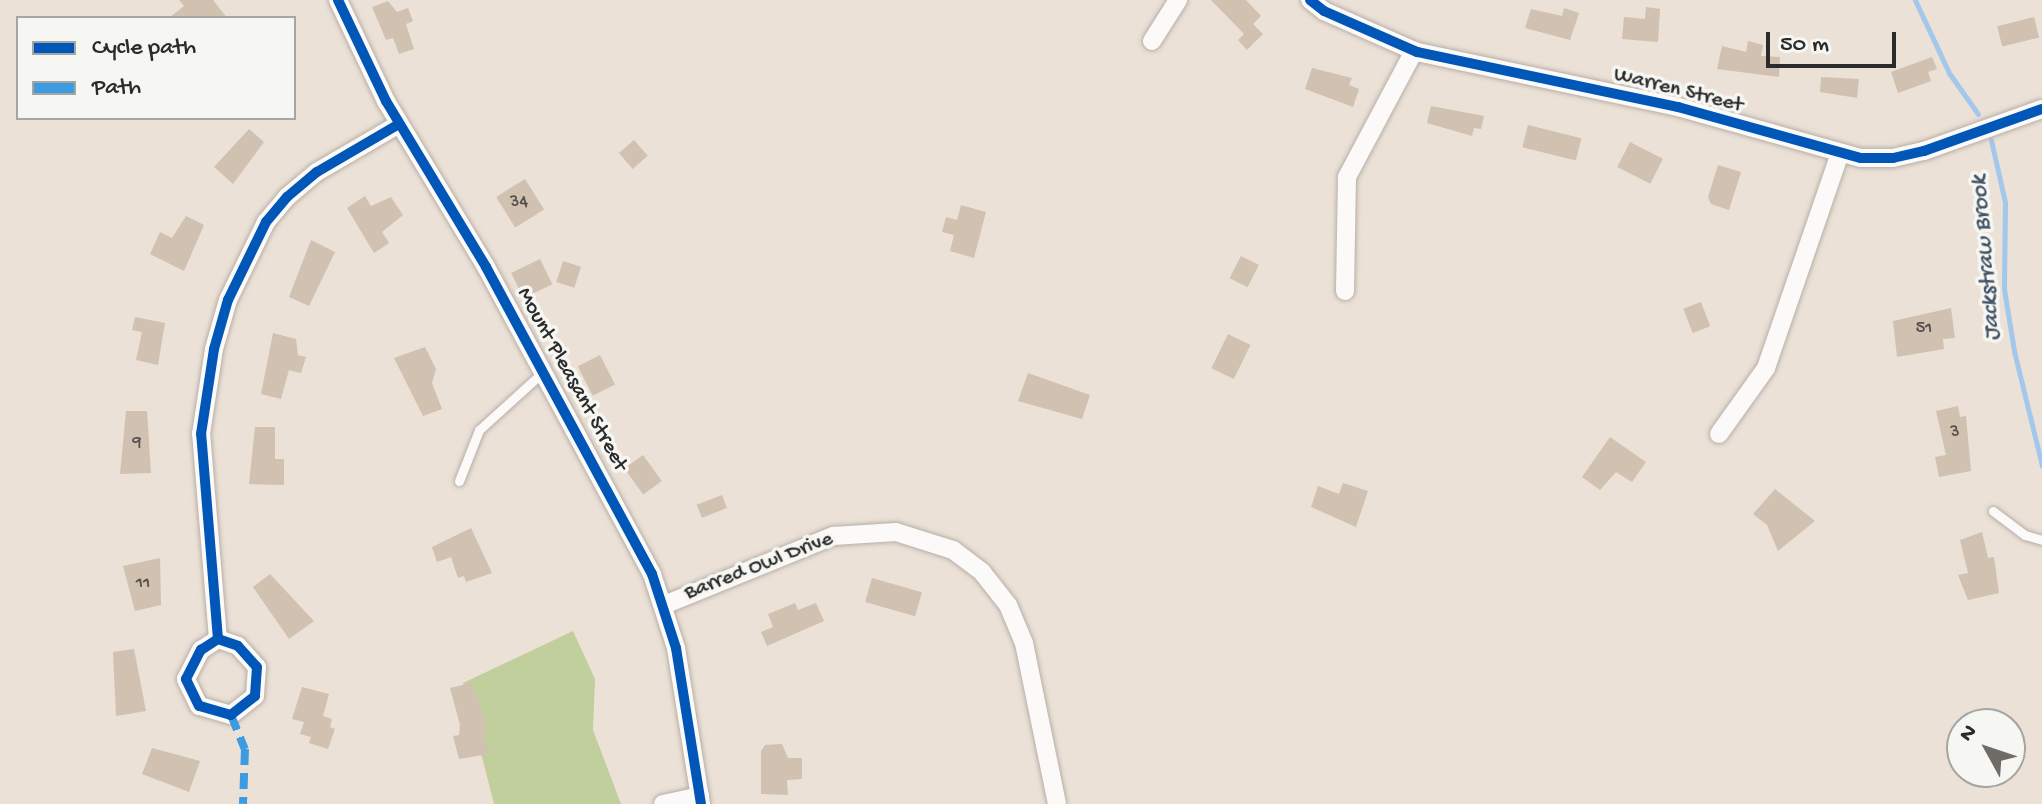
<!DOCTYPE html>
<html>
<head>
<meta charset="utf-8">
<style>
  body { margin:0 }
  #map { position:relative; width:2042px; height:804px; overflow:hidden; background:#ece1d6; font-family:"Gochi Hand",sans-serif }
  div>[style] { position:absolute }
  .green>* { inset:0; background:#c0cf9b }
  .stream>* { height:5px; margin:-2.5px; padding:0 2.5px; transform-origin:2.5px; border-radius:2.5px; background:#a4c7ec }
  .building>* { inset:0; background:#d0c1b1; transform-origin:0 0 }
  .roads { filter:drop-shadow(0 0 2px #b6afa8) drop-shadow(0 0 2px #b6afa8) }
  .lane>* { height:9px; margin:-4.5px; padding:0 4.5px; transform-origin:4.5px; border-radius:4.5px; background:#fcfaf9 }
  .street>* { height:18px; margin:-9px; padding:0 9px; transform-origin:9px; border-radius:9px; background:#fcfaf9 }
  .quiet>* { height:8px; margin-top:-4px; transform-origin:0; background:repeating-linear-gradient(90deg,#3d9ce1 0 16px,transparent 0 24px) }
  .cycleway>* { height:10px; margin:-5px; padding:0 5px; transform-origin:5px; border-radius:5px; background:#0057b8 }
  span { translate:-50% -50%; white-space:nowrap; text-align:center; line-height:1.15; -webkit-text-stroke:7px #f6f6f2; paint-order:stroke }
  .number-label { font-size:18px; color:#54504c }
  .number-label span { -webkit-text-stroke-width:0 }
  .street-label { font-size:22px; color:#2b2b2b }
  .water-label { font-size:24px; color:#465668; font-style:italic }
  .legend { position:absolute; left:16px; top:16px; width:280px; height:104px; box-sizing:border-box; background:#f6f6f2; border:2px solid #a5a5a2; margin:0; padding:10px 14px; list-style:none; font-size:24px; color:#2b2b2b }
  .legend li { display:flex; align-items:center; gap:16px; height:40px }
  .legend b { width:40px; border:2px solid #a5a5a2 }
  .north { position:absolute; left:1946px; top:708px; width:80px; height:80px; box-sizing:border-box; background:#f6f6f2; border:2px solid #a5a5a2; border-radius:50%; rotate:310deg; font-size:22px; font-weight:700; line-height:32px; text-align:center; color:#2b2b2b }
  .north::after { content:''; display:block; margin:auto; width:28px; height:36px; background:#6f6b67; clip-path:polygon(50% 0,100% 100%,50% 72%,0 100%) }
  .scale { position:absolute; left:1766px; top:32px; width:130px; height:36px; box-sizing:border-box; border:4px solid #2b2b2b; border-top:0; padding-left:10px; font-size:24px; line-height:28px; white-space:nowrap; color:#2b2b2b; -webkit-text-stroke:6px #f6f6f2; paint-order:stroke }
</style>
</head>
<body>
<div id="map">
  <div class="green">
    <div style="clip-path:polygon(573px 631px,595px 679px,593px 730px,621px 804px,494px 804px,463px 683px)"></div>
  </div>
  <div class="stream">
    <div style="left:1915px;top:0;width:81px;rotate:65deg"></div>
    <div style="left:1949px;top:73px;width:50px;rotate:54.7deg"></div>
    <div style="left:1991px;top:140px;width:64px;rotate:77.3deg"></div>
    <div style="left:2005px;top:202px;width:87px;rotate:90.7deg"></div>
    <div style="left:2004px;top:289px;width:63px;rotate:80.8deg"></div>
    <div style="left:2014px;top:351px;width:118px;rotate:76.3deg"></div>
  </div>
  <div class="building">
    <div style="clip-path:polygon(179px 0,213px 0,227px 18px,169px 18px,184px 6px)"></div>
    <div style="clip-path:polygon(1211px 0,1246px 0,1261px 16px,1253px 24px,1263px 34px,1247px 50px,1238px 40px,1244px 34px)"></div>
    <div style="clip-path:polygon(388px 1px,397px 12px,408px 8px,413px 21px,406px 24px,414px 49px,399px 54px,393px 38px,386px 40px,372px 7px)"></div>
    <div style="clip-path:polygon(1646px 7px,1660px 9px,1658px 42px,1622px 39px,1624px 17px,1645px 19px)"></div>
    <div style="clip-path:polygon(1564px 8px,1579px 13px,1570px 40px,1525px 28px,1531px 9px,1562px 16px)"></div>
    <div style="left:2034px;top:17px;width:21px;height:38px;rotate:76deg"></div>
    <div style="clip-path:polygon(1748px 41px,1763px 45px,1761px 56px,1780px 57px,1779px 77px,1717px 69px,1722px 46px,1746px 52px)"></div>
    <div style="clip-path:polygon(1932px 57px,1937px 69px,1928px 72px,1931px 81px,1898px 93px,1891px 72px)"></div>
    <div style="clip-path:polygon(1312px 68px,1352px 78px,1349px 85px,1359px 89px,1353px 107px,1305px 89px)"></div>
    <div style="clip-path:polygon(1821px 77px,1859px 79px,1857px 98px,1820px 92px)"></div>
    <div style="clip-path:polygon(1431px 106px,1484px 116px,1481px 129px,1474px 128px,1472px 136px,1427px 123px)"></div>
    <div style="left:1528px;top:125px;width:55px;height:23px;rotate:14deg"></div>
    <div style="clip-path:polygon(249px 129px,264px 142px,233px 184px,214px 167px)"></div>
    <div style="left:634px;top:140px;width:21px;height:20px;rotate:49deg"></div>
    <div style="left:1630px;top:142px;width:37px;height:28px;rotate:27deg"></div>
    <div style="clip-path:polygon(1718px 165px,1741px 172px,1729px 210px,1711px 204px,1708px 197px)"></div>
    <div style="left:525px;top:179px;width:36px;height:34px;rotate:58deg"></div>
    <div style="clip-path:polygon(365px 196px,371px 206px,391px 197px,403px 215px,382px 232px,389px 243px,374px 253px,347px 208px)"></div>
    <div style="clip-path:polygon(961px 205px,986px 212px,974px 258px,950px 251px,954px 235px,942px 232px,946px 217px,957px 220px)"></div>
    <div style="clip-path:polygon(186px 216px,204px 225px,184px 271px,150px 254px,160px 232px,172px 238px)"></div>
    <div style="clip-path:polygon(311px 240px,335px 252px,309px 306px,289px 297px)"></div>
    <div style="left:1241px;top:256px;width:20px;height:25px;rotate:27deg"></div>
    <div style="left:540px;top:259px;width:28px;height:32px;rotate:64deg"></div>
    <div style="left:563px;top:261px;width:19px;height:22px;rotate:18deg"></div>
    <div style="left:1701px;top:302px;width:26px;height:19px;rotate:69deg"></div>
    <div style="clip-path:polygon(1951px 308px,1955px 338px,1943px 339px,1944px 349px,1897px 357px,1893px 321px)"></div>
    <div style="clip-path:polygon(135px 317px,165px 323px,158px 365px,136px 360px,142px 332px,132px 330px)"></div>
    <div style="clip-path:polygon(273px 333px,296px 339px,298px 355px,306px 357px,301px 373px,289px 370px,281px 399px,261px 394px)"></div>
    <div style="left:1228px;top:334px;width:25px;height:38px;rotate:26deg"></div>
    <div style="clip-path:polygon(425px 347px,436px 369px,432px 383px,442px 409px,423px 416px,394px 358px)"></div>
    <div style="left:600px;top:355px;width:33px;height:25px;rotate:63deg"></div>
    <div style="clip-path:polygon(1028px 373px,1090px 395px,1082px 419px,1018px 401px)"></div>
    <div style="clip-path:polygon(1958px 406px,1960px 417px,1966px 416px,1971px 471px,1939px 477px,1935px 457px,1946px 455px,1936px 411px)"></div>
    <div style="clip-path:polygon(126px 411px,147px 411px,151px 473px,120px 474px)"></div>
    <div style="clip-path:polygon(255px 427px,275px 427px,275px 459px,284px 459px,284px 485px,249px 484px)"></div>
    <div style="clip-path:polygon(1610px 437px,1646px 462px,1632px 482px,1616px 472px,1600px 490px,1582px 477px)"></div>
    <div style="left:643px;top:455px;width:32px;height:23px;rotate:54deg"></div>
    <div style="clip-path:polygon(1343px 483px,1368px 491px,1356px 527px,1311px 507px,1318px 486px,1339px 494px)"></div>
    <div style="clip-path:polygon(1775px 489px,1815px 521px,1778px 551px,1767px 525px,1753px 514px)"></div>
    <div style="left:722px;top:495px;width:14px;height:27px;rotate:69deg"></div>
    <div style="clip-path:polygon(471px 528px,492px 573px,466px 582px,464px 576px,458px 578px,451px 557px,437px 562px,432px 547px)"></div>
    <div style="clip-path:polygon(1982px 532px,1988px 558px,1994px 557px,1999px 593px,1968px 600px,1958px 575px,1968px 573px,1960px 540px)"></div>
    <div style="clip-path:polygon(160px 558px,161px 605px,135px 611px,123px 566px)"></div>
    <div style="clip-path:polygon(270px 574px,314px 621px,289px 639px,253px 587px)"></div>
    <div style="left:872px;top:578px;width:52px;height:25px;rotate:16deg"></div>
    <div style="clip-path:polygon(795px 603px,798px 610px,816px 603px,824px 621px,767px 646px,761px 632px,773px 627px,768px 614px)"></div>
    <div style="clip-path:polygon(134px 649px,146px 711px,116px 716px,113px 652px)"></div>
    <div style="clip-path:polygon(471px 683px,488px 729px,483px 730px,489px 754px,459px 759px,453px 736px,459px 735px,460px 725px,450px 688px)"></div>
    <div style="clip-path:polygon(302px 687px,329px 694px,323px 716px,332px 719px,330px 727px,335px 729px,328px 749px,309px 743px,311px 737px,300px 734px,304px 722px,292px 719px)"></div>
    <div style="clip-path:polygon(782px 744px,788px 758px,802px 758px,802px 779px,787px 780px,788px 795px,761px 794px,761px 751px,765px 745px)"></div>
    <div style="clip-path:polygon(152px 748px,200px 761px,189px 792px,142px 774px)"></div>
  </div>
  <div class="roads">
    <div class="lane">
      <div style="left:459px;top:481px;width:55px;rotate:-68.6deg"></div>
      <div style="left:479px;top:430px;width:86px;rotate:-42.2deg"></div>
      <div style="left:1993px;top:511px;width:40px;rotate:37deg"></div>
      <div style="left:2025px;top:535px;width:18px;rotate:16deg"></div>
    </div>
    <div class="street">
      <div style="left:338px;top:0;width:112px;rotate:64.6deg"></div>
      <div style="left:386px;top:101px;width:194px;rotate:58.9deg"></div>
      <div style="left:486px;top:267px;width:349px;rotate:61.6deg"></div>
      <div style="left:652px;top:574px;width:78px;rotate:72deg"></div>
      <div style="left:676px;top:648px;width:158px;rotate:80.9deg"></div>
      <div style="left:1310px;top:0;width:18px;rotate:38deg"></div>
      <div style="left:1324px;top:11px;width:102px;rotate:23.8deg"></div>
      <div style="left:1417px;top:52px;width:267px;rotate:11.9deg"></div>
      <div style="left:1678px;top:107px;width:190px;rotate:15.6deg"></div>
      <div style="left:1861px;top:158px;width:32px"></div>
      <div style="left:1893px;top:158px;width:32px;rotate:-13deg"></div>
      <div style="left:1924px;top:151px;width:125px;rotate:-19.6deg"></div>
      <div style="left:1152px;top:41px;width:49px;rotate:-57.6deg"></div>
      <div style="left:1345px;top:291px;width:114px;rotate:-89deg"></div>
      <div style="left:1347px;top:177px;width:143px;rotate:-62deg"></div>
      <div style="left:1719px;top:434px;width:81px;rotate:-54.5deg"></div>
      <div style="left:1766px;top:368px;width:227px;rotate:-71deg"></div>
      <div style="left:664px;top:605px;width:183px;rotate:-22.2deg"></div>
      <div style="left:833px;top:536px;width:63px;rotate:-3.6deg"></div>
      <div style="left:896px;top:532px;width:60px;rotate:17.5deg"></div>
      <div style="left:953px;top:550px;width:36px;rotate:37deg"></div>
      <div style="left:982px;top:572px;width:42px;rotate:51.8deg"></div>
      <div style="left:1008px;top:605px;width:41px;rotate:67.2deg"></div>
      <div style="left:1024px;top:643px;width:164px;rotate:78.4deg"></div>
      <div style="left:218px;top:639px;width:21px;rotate:19deg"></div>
      <div style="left:238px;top:646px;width:28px;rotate:48deg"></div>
      <div style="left:257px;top:667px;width:29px;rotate:94deg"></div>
      <div style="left:255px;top:696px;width:31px;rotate:142deg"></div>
      <div style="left:231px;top:715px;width:33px;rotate:-164deg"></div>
      <div style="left:199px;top:706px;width:30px;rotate:-116deg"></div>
      <div style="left:186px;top:679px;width:33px;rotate:-63deg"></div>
      <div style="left:201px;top:650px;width:20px;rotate:-33deg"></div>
      <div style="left:218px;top:639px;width:206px;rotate:-94.7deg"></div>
      <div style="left:201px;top:434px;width:86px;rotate:-81.3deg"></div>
      <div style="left:214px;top:349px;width:51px;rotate:-74.1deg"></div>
      <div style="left:228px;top:300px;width:87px;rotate:-64deg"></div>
      <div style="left:266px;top:222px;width:33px;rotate:-50deg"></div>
      <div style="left:287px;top:197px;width:39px;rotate:-40deg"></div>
      <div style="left:317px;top:172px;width:95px;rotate:-30.3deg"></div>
      <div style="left:663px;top:804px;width:38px;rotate:-12deg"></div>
    </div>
  </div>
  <div class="quiet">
    <div style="left:231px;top:715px;width:37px;rotate:68deg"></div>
    <div style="left:245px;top:749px;width:55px;rotate:92.1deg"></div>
  </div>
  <div class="cycleway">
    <div style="left:338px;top:0;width:112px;rotate:64.6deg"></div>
    <div style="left:386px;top:101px;width:194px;rotate:58.9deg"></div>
    <div style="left:486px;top:267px;width:349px;rotate:61.6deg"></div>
    <div style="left:652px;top:574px;width:78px;rotate:72deg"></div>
    <div style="left:676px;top:648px;width:158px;rotate:80.9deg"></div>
    <div style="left:1310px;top:0;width:18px;rotate:38deg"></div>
    <div style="left:1324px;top:11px;width:102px;rotate:23.8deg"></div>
    <div style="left:1417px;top:52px;width:267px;rotate:11.9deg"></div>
    <div style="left:1678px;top:107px;width:190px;rotate:15.6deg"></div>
    <div style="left:1861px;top:158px;width:32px"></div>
    <div style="left:1893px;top:158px;width:32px;rotate:-13deg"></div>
    <div style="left:1924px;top:151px;width:125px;rotate:-19.6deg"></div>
    <div style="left:218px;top:639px;width:21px;rotate:19deg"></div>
    <div style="left:238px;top:646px;width:28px;rotate:48deg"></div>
    <div style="left:257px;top:667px;width:29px;rotate:94deg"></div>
    <div style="left:255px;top:696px;width:31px;rotate:142deg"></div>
    <div style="left:231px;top:715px;width:33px;rotate:-164deg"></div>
    <div style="left:199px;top:706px;width:30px;rotate:-116deg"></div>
    <div style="left:186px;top:679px;width:33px;rotate:-63deg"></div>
    <div style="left:201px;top:650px;width:20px;rotate:-33deg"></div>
    <div style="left:218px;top:639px;width:206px;rotate:-94.7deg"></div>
    <div style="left:201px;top:434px;width:86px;rotate:-81.3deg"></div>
    <div style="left:214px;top:349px;width:51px;rotate:-74.1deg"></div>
    <div style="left:228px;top:300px;width:87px;rotate:-64deg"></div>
    <div style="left:266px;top:222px;width:33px;rotate:-50deg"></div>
    <div style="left:287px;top:197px;width:39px;rotate:-40deg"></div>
    <div style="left:317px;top:172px;width:95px;rotate:-30.3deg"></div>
  </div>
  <div class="number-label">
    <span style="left:519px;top:203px">34</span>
    <span style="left:1924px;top:329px">51</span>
    <span style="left:1955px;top:433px">3</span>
    <span style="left:137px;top:443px">9</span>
    <span style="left:143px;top:584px">11</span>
  </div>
  <div class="street-label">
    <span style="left:1678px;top:91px;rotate:14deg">Warren Street</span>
    <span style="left:571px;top:380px;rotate:61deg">Mount Pleasant Street</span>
    <span style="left:759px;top:567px;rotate:-21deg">Barred Owl Drive</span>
  </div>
  <div class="water-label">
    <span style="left:1987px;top:258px;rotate:-95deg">Jackstraw Brook</span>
  </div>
  <ul class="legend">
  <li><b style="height:10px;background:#0057b8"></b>Cycle path</li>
  <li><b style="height:10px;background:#3d9ce1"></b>Path</li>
  </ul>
  <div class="north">N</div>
  <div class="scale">50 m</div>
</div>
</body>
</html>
